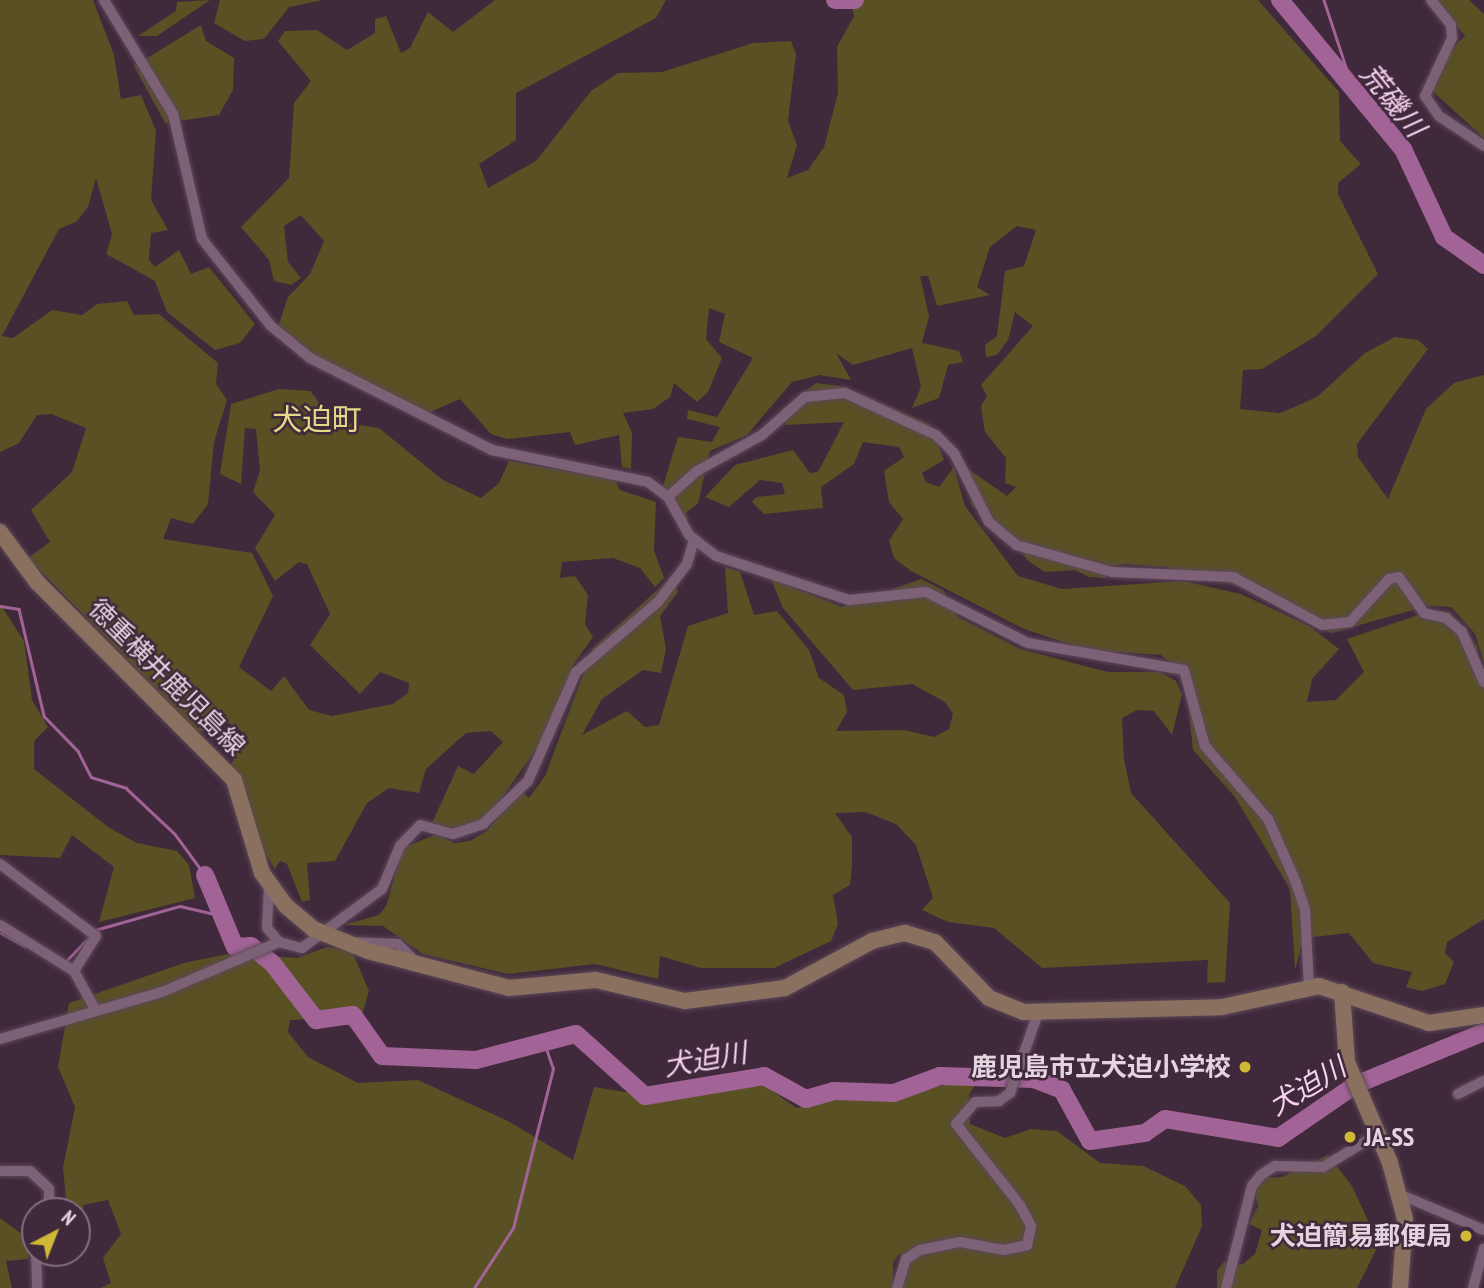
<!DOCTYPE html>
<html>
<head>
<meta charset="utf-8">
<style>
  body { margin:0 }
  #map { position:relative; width:1484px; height:1288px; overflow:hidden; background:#41293c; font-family:"PT Sans Narrow","Noto Sans JP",sans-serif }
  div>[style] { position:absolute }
  .green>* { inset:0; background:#595024 }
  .stream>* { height:2.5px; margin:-1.25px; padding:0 1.25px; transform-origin:1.25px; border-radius:1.25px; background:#a26396 }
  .river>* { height:18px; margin:-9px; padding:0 9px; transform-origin:9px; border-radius:9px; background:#a26396 }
  .roads { filter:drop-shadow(0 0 2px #5c4858) drop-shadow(0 0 2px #5c4858) }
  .street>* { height:10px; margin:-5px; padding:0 5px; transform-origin:5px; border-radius:5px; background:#7d6177 }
  .secondary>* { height:16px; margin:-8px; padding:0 8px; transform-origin:8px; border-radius:8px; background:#8a705e }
  .dots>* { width:19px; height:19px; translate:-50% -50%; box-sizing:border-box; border:4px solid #41293c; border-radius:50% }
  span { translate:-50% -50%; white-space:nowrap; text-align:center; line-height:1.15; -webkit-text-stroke:5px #41293c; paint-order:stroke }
  .street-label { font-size:26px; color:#e4d4e0 }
  .poi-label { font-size:26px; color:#e4d4e0; font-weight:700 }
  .right { translate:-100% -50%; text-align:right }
  .left { translate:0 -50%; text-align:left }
  .water-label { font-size:28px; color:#f5d1ed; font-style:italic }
  .quarter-label { font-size:30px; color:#e7d788 }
  .north { position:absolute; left:21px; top:1197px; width:70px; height:70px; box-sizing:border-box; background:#41293c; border:2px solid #826d7e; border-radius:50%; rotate:42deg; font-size:19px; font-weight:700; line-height:28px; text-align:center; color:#e4d4e0 }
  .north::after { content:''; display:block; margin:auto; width:24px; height:32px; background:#d0b836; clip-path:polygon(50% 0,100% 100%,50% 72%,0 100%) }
</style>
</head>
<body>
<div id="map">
  <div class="green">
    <div style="clip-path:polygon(0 0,93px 0,114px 55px,121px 99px,141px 95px,156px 131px,151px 200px,168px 230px,151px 233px,149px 260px,155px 267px,179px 250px,191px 274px,209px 267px,255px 324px,240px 343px,215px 350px,167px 312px,155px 281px,106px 254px,112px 234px,96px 178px,88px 207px,76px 222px,59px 229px,2px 336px,13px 338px,52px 310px,82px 315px,97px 304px,127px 301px,134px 315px,159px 314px,218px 363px,216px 384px,227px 400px,214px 442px,208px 504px,193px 524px,171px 518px,163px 539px,252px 553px,273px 596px,239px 667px,271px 691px,284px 676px,309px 710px,332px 716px,393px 704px,408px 693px,409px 683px,380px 672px,360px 694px,310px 645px,330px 614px,307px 564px,299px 562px,275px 581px,255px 548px,275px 515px,253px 492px,260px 471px,256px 429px,245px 428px,241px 484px,220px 474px,231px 404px,279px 389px,310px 391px,334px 421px,379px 428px,443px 480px,481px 498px,499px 483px,509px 461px,615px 480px,620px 490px,656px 502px,654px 551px,664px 578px,655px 587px,640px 568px,613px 558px,562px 562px,560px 578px,575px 576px,588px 595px,585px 624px,593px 637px,573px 665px,548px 733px,490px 814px,464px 830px,432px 823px,458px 766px,474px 774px,503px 742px,491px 731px,466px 733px,426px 769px,419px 793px,389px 788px,367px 803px,335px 861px,307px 863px,310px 900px,302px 902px,287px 864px,280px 861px,275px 869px,263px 851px,231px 766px,243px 732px,220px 718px,212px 729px,198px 732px,28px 558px,50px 542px,31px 510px,72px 472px,86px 428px,51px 414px,37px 415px,19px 443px,0 452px)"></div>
    <div style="clip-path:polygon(210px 0,157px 36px,138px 36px,176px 11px,177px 2px)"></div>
    <div style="clip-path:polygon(220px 0,323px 0,289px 7px,264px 39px,245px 41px,214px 23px)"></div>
    <div style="clip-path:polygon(495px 0,666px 0,656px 18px,516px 93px,516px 140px,479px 164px,488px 188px,536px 161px,591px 91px,618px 73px,662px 72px,753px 43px,791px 41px,796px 54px,788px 121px,797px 145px,787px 178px,808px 170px,824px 147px,838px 93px,837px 47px,854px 16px,850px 0,1258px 0,1339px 92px,1340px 141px,1361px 164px,1338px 183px,1338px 194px,1378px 274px,1316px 336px,1262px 369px,1243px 370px,1240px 409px,1280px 413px,1299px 405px,1318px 396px,1365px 353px,1395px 337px,1418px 340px,1428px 349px,1357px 444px,1358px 457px,1388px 499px,1426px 409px,1454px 383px,1484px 375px,1484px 663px,1475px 634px,1451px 607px,1427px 606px,1331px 633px,1248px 589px,1166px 567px,1123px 564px,1110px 567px,1106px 578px,1089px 577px,1075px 570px,1045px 572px,1027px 560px,1009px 533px,972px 506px,964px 466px,1007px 496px,1016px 487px,1005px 483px,1006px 458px,985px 432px,981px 406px,987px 396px,981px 385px,1033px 326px,1015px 312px,1008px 340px,997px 355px,986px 357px,985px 345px,997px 336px,1005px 271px,1024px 266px,1036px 230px,1017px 226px,990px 247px,977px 287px,990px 295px,937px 306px,928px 276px,920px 276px,929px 316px,922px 343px,959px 351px,963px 362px,948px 365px,939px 398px,912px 408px,921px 387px,912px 348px,853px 365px,836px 353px,851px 380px,820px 375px,792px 382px,747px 435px,710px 451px,698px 503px,686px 513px,688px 520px,678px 523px,663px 486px,678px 437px,712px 442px,720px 427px,687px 419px,688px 410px,717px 417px,753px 358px,719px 342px,725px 314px,709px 308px,706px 339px,722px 358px,708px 392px,697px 402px,674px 383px,670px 397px,653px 409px,623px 413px,632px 433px,631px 469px,622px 467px,619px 435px,575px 445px,570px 432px,507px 439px,491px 434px,460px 399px,428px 413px,275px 336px,288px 297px,310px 274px,324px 241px,301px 215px,284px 226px,288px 262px,301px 278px,291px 285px,274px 281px,269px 260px,241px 227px,289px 178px,294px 103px,311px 81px,278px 41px,285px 31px,317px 30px,347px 50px,375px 33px,375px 19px,386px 16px,401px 53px,410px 48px,428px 12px,453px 32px)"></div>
    <div style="clip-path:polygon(1436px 0,1469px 0,1484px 14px,1484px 138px,1429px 88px,1431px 69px,1465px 36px)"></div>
    <div style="clip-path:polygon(201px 25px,206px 41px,234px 58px,233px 90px,219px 115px,165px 123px,134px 66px)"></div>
    <div style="clip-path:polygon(816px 383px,846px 387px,931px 425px,944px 460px,922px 473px,926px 482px,939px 487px,954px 467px,965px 506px,1018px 576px,1062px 589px,1183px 581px,1241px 594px,1309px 626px,1339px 649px,1312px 679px,1307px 702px,1336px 700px,1364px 672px,1347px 639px,1433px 610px,1450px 612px,1477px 646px,1484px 689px,1484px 919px,1447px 942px,1445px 953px,1454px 962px,1445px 984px,1422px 991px,1406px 987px,1412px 972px,1373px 963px,1349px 933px,1312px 937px,1301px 947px,1295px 970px,1290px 889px,1235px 797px,1193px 750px,1185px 675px,1161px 655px,1087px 650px,1024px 629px,911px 571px,894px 558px,889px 541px,903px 519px,889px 502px,884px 471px,904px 457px,899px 447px,863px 442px,854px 464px,821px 487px,823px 508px,764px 514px,752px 502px,756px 497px,785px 494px,782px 483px,760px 480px,729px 507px,705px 497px,735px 465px,793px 450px,810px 473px,818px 472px,844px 422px,786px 425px,781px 410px)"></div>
    <div style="clip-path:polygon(725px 567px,740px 572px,754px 615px,777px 611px,809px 650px,819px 678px,844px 695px,847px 712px,836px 731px,904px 730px,934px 737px,949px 729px,953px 714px,945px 702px,912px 684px,853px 690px,783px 608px,771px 579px,842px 607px,921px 579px,943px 590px,958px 617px,1020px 649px,1108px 672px,1160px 672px,1176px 681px,1182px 694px,1172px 735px,1154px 711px,1137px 710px,1122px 718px,1124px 759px,1131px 793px,1230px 903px,1225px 982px,1207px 983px,1208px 960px,1042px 968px,994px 928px,948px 922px,922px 910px,933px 898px,916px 845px,896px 824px,865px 812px,835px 813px,852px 837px,852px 866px,850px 885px,833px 895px,838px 924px,831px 941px,774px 968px,701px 968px,660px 956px,658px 979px,595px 964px,508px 974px,423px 954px,383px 926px,343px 925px,379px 915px,386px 906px,403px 848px,437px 834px,454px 843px,470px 841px,487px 831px,519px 789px,529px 798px,545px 776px,593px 648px,673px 576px,678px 592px,660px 616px,666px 649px,661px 673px,643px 670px,602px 699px,582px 735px,627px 711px,645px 727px,659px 725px,688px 626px,728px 613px)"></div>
    <div style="clip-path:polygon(0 604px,24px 641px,32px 700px,48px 727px,34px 741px,34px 769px,108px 827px,137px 843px,177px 851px,189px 865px,195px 898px,99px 922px,114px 867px,72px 835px,60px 858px,0 855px)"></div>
    <div style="clip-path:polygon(327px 947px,352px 951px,369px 991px,357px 1031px,335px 1018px,290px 1020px,288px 1032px,308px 1057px,358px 1083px,418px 1080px,508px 1121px,573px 1160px,594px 1087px,625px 1092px,763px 1084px,796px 1108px,839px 1097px,876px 1101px,966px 1080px,977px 1082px,969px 1095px,970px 1124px,1005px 1138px,1031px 1129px,1057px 1131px,1100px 1163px,1143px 1166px,1185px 1186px,1201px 1205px,1202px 1226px,1175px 1288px,902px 1288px,900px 1253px,893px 1263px,893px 1288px,101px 1288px,111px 1283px,103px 1258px,121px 1234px,108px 1200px,83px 1205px,85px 1229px,77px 1229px,77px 1211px,67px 1211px,63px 1168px,75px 1107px,58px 1067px,69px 1003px,184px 963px,233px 953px,297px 958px)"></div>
    <div style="clip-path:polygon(1328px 1155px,1352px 1186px,1379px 1244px,1357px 1288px,1217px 1288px,1217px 1270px,1224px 1262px,1243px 1264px,1255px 1254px,1262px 1230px,1249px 1224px,1258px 1206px,1254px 1191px,1264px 1178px,1282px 1177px)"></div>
    <div style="clip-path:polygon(0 1218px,31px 1241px,28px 1259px,6px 1261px,12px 1288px,0 1288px)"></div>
  </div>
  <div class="stream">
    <div style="left:1324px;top:0;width:93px;rotate:71.8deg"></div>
    <div style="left:0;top:606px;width:19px;rotate:9deg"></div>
    <div style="left:19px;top:609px;width:110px;rotate:76.8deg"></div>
    <div style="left:44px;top:716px;width:49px;rotate:45.8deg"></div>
    <div style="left:78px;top:751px;width:29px;rotate:63deg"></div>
    <div style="left:91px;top:777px;width:37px;rotate:17deg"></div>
    <div style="left:126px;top:788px;width:67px;rotate:43.2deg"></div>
    <div style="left:175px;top:834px;width:51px;rotate:53.8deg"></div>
    <div style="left:95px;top:930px;width:88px;rotate:-15.8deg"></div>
    <div style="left:180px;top:906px;width:44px;rotate:13.1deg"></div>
    <div style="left:0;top:932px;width:28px;rotate:30deg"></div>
    <div style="left:67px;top:960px;width:30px;rotate:-46deg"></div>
    <div style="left:474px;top:1288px;width:72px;rotate:-57deg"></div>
    <div style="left:513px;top:1228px;width:164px;rotate:-75.9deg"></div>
    <div style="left:553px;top:1069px;width:28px;rotate:-109deg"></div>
  </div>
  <div class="river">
    <div style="left:835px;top:0;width:20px"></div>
    <div style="left:1280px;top:0;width:193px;rotate:50.5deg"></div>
    <div style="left:1403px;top:149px;width:97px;rotate:65deg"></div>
    <div style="left:1444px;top:237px;width:49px;rotate:35deg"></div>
    <div style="left:205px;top:875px;width:78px;rotate:67.4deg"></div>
    <div style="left:235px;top:947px;width:16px;rotate:-4deg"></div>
    <div style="left:251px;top:946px;width:28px;rotate:39deg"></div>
    <div style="left:273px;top:964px;width:71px;rotate:52.5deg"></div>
    <div style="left:316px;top:1020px;width:37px;rotate:-8deg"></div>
    <div style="left:353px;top:1015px;width:50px;rotate:54.7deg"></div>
    <div style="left:382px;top:1056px;width:94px;rotate:2.4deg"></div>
    <div style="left:476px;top:1060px;width:103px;rotate:-14.6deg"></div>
    <div style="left:576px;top:1034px;width:93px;rotate:41.9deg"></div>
    <div style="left:645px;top:1096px;width:121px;rotate:-9.5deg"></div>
    <div style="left:764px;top:1076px;width:48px;rotate:28.7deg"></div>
    <div style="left:806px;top:1099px;width:29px;rotate:-16deg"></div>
    <div style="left:834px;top:1091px;width:60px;rotate:1.9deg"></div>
    <div style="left:894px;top:1093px;width:49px;rotate:-20.3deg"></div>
    <div style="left:940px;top:1076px;width:94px;rotate:1.8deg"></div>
    <div style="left:1034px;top:1079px;width:30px;rotate:21deg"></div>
    <div style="left:1062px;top:1090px;width:58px;rotate:61.2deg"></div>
    <div style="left:1090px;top:1141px;width:56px;rotate:-8.3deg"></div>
    <div style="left:1145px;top:1133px;width:24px;rotate:-35deg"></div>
    <div style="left:1165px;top:1119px;width:115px;rotate:9.5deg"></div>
    <div style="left:1278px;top:1138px;width:93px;rotate:-34.5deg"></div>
    <div style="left:1355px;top:1085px;width:139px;rotate:-22.3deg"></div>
  </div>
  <div class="roads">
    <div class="street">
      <div style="left:104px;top:0;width:133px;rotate:58.8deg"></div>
      <div style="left:173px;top:114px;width:128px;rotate:76.9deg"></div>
      <div style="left:202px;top:239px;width:111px;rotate:51.6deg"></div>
      <div style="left:271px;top:326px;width:50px;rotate:39.4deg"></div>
      <div style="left:310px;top:358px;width:204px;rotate:26.8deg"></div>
      <div style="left:492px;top:450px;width:159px;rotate:11.6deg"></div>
      <div style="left:648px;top:482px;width:25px;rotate:37deg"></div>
      <div style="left:668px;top:497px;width:43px;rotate:61.1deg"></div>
      <div style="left:689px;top:535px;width:34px;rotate:38deg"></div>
      <div style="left:716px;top:556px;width:140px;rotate:18.3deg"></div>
      <div style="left:849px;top:600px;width:77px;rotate:-5.9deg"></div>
      <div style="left:926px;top:592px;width:114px;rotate:26.6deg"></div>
      <div style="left:1028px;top:643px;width:158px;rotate:9.8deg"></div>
      <div style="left:1184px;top:670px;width:79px;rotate:74.6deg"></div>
      <div style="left:1205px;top:746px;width:96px;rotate:49.2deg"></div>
      <div style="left:1268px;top:819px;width:67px;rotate:66.1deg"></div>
      <div style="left:1295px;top:880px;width:31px;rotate:71deg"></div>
      <div style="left:1305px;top:909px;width:78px;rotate:87.1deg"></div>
      <div style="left:1431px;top:0;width:32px;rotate:51deg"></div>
      <div style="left:1451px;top:25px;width:13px;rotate:86deg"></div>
      <div style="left:1452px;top:38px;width:64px;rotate:115deg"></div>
      <div style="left:1425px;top:96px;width:24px;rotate:55deg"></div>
      <div style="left:1439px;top:116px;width:54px;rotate:33.7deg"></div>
      <div style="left:668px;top:497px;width:39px;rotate:-42deg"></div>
      <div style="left:697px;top:471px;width:74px;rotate:-29deg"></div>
      <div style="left:762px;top:435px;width:57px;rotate:-41.5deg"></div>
      <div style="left:805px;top:397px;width:40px;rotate:-5.7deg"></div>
      <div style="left:845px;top:393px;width:100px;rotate:24.8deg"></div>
      <div style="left:936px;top:435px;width:25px;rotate:45deg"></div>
      <div style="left:954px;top:453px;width:77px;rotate:63.1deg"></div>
      <div style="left:989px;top:522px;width:35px;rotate:40deg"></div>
      <div style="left:1016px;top:545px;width:100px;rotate:15.7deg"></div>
      <div style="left:1112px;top:572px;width:121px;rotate:2.4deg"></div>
      <div style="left:1233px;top:577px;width:101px;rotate:28.3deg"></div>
      <div style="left:1322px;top:625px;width:28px;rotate:-6deg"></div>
      <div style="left:1350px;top:622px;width:58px;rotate:-47.8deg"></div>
      <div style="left:1389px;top:579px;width:10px;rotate:-11deg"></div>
      <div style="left:1399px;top:577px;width:44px;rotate:55.2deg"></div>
      <div style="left:1424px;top:613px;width:23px;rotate:13deg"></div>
      <div style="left:1446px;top:618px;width:21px;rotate:41deg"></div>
      <div style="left:1462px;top:632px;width:55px;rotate:66.3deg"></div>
      <div style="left:0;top:864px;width:120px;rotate:36.9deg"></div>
      <div style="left:96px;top:936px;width:41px;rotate:122.2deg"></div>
      <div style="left:74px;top:971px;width:43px;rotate:61.1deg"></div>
      <div style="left:269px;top:884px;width:44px;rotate:92.6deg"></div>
      <div style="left:267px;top:928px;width:18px;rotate:49deg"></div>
      <div style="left:0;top:925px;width:87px;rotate:31.9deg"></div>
      <div style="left:347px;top:942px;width:51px;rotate:2.2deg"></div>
      <div style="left:398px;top:944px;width:25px;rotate:45deg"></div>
      <div style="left:0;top:1039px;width:169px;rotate:-16.2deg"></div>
      <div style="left:162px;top:992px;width:127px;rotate:-23.1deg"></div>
      <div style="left:279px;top:942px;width:24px;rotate:15deg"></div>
      <div style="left:302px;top:948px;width:99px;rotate:-36.4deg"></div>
      <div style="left:382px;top:889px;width:47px;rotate:-67.3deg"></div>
      <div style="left:400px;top:846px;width:29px;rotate:-46deg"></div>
      <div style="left:420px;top:825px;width:34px;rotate:15deg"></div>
      <div style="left:453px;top:834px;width:32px;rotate:-18deg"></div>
      <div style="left:483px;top:824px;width:62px;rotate:-43.7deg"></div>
      <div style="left:528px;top:781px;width:119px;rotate:-66.2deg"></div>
      <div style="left:576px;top:672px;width:108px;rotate:-40.5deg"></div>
      <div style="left:658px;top:602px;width:48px;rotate:-52.7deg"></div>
      <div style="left:687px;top:564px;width:25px;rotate:-74deg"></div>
      <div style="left:1458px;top:1094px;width:29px;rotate:-27deg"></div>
      <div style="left:0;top:1171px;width:30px"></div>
      <div style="left:30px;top:1171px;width:26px;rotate:43deg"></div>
      <div style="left:49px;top:1189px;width:22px;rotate:90deg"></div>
      <div style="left:1399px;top:1194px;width:92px;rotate:23deg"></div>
      <div style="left:36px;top:1253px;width:35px;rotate:88deg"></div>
      <div style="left:897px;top:1288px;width:30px;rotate:-73deg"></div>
      <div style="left:906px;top:1259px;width:17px;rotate:-33deg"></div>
      <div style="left:920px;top:1250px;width:41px;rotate:-11.3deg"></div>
      <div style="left:960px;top:1242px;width:45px;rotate:10.3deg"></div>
      <div style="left:1004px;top:1250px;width:24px;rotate:-12deg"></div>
      <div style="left:1027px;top:1245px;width:19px;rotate:-78deg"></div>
      <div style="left:1031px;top:1226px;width:24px;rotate:-118deg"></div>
      <div style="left:1020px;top:1205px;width:103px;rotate:-128.3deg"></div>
      <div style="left:956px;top:1124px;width:29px;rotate:-49deg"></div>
      <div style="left:975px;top:1102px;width:24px;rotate:-2deg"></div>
      <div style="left:999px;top:1101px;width:14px;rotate:-36deg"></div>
      <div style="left:1010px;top:1093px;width:85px;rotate:-70.7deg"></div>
      <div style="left:1226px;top:1288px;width:105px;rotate:-75.7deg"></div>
      <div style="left:1252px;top:1186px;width:14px;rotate:-51deg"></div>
      <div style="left:1261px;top:1175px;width:17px;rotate:-33deg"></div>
      <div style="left:1275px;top:1166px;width:48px;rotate:1.2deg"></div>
      <div style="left:1323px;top:1167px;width:64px;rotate:-31deg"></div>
      <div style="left:1473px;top:1288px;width:41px;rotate:-74.6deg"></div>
    </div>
    <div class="secondary">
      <div style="left:0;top:532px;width:62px;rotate:53.5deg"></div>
      <div style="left:37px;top:582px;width:279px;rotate:45.1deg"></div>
      <div style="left:234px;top:780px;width:97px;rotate:73.2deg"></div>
      <div style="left:262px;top:873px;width:41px;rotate:54deg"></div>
      <div style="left:286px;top:906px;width:35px;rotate:40deg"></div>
      <div style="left:313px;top:929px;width:59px;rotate:21.8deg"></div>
      <div style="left:368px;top:951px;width:146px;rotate:14.7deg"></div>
      <div style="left:509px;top:988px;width:87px;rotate:-5.3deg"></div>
      <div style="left:596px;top:980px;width:91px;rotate:13.3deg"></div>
      <div style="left:685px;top:1001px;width:101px;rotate:-7.4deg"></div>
      <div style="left:785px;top:988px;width:99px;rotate:-28.4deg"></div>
      <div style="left:872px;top:941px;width:34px;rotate:-14deg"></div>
      <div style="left:905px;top:933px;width:31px;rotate:17deg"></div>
      <div style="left:935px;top:942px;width:78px;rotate:46deg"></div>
      <div style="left:989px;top:998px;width:37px;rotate:22deg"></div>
      <div style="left:1023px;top:1012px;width:199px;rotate:-1.4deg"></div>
      <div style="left:1222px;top:1007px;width:99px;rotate:-12.2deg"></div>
      <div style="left:1319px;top:986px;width:116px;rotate:18.6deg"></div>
      <div style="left:1429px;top:1023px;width:56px;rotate:-8.3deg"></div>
      <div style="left:1342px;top:992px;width:70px;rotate:85.9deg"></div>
      <div style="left:1347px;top:1062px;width:110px;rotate:66.9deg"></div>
      <div style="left:1390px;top:1163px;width:58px;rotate:75deg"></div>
      <div style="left:1405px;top:1219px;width:69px;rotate:94.1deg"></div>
    </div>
  </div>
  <div class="dots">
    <div style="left:1245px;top:1067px;background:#d0b836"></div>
    <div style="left:1350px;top:1137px;background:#d0b836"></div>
    <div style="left:1466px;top:1236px;background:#d0b836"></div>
  </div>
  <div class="street-label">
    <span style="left:167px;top:677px;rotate:45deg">徳重横井鹿児島線</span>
  </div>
  <div class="poi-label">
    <span class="right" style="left:1231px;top:1067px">鹿児島市立犬迫小学校</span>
    <span class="left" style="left:1364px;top:1137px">JA-SS</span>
    <span class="right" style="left:1452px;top:1236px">犬迫簡易郵便局</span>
  </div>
  <div class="water-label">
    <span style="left:1393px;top:100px;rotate:51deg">荒磯川</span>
    <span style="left:705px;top:1059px;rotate:-10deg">犬迫川</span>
    <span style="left:1307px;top:1086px;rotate:-31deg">犬迫川</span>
  </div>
  <div class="quarter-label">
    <span style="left:317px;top:419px">犬迫町</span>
  </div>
  <div class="north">N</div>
</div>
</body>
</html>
